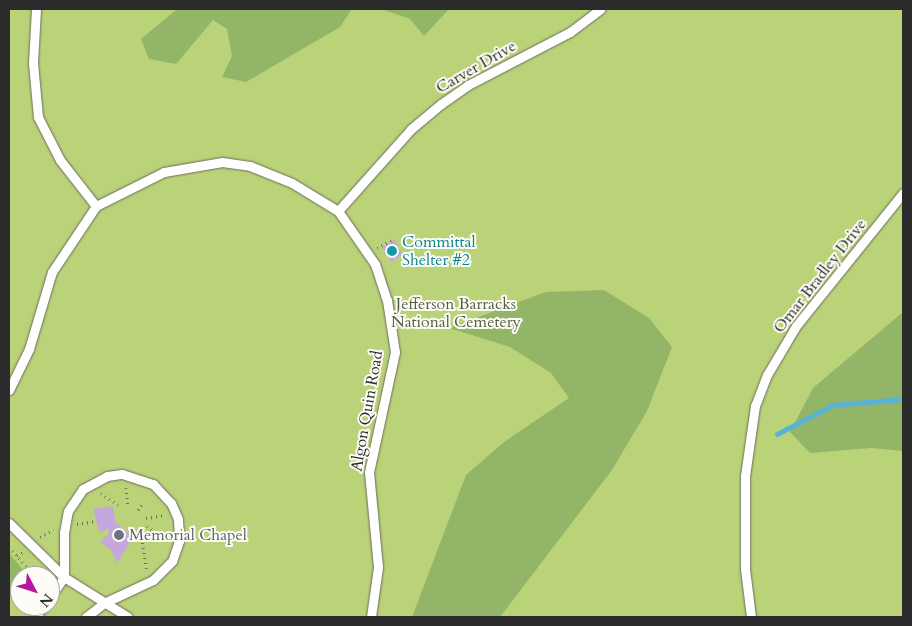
<!DOCTYPE html>
<html>
<head>
<meta charset="utf-8">
<style>
  body { margin:0 }
  #map { position:relative; width:912px; height:626px; overflow:hidden; background:#f0e1c2; font-family:Cardo,serif }
  div>[style] { position:absolute }
  .green>* { inset:0; background:#bad378 }
  .forest>* { inset:0; background:#93b568 }
  .stream>* { height:4.5px; margin:-2.25px; padding:0 2.25px; transform-origin:2.25px; border-radius:2.25px; background:#58b3d6 }
  .building>* { inset:0; background:#c4a8dd; transform-origin:0 0 }
  .path>* { height:2.5px; margin-top:-1.25px; transform-origin:0; background:repeating-linear-gradient(90deg,#706b60 0 1px,transparent 0 5px) }
  .roads { filter:drop-shadow(0 0 1px #706b60) drop-shadow(0 0 1px #706b60) }
  .lane>* { height:9px; margin:-4.5px; padding:0 4.5px; transform-origin:4.5px; border-radius:4.5px; background:#fff }
  .dots>* { width:14px; height:14px; translate:-50% -50%; box-sizing:border-box; border:2px solid #fdfcf7; border-radius:50% }
  span { translate:-50% -50%; white-space:nowrap; text-align:center; line-height:1.15; -webkit-text-stroke:4px #fdfcf7; paint-order:stroke }
  .street-label { font-size:16px; color:#2b2b2b }
  .culture-label { font-size:16px; color:#0d838f }
  .left { translate:0 -50%; text-align:left }
  .park-label { font-size:16px; color:#565d42 }
  .worship-label { font-size:16px; color:#5b616d }
  .frame { position:absolute; inset:0; border:10px solid #2b2b2b; pointer-events:none }
  .north { position:absolute; left:10px; top:566px; width:50px; height:50px; box-sizing:border-box; background:#fdfcf7; border:1px solid #a9a8a5; border-radius:50%; rotate:130deg; font-size:14px; font-weight:700; line-height:20px; text-align:center; color:#2b2b2b }
  .north::after { content:''; display:block; margin:auto; width:18px; height:22px; background:#b5179e; clip-path:polygon(50% 0,100% 100%,50% 72%,0 100%) }
</style>
</head>
<body>
<div id="map">
  <div class="green">
    <div style="clip-path:polygon(evenodd,9px 9px,903px 9px,903px 617px,9px 617px,9px 9px,20px 576px,50px 576px,50px 606px,20px 606px,20px 576px)"></div>
  </div>
  <div class="forest">
    <div style="clip-path:polygon(177px 9px,352px 9px,340px 27px,246px 82px,222px 77px,232px 56px,227px 29px,213px 20px,176px 64px,149px 59px,141px 39px)"></div>
    <div style="clip-path:polygon(381px 9px,449px 9px,424px 36px,410px 19px)"></div>
    <div style="clip-path:polygon(604px 290px,649px 318px,672px 347px,647px 411px,612px 470px,500px 617px,412px 617px,466px 475px,504px 442px,569px 398px,551px 373px,510px 347px,449px 328px,546px 292px)"></div>
    <div style="clip-path:polygon(903px 312px,903px 451px,871px 448px,810px 453px,790px 432px,813px 388px)"></div>
    <div style="clip-path:polygon(9px 553px,28px 576px,20px 576px,20px 583px,9px 592px)"></div>
  </div>
  <div class="stream">
    <div style="left:777px;top:434px;width:63px;rotate:-27.4deg"></div>
    <div style="left:833px;top:405px;width:70px;rotate:-4.9deg"></div>
    <div style="left:9px;top:591px;width:5px;rotate:37deg"></div>
  </div>
  <div class="building">
    <div style="left:394px;top:240px;width:17px;height:14px;rotate:59deg"></div>
    <div style="clip-path:polygon(113px 506px,116px 523px,134px 537px,117px 563px,111px 550px,100px 542px,109px 533px,108px 528px,103px 532px,99px 531px,93px 509px)"></div>
  </div>
  <div class="path">
    <div style="left:377px;top:248px;width:16px;rotate:-30deg"></div>
    <div style="left:126px;top:488px;width:16px;rotate:83deg"></div>
    <div style="left:101px;top:493px;width:21px;rotate:35deg"></div>
    <div style="left:138px;top:510px;width:6px;rotate:-59deg"></div>
    <div style="left:146px;top:518px;width:18px;rotate:-9deg"></div>
    <div style="left:77px;top:524px;width:19px;rotate:-9deg"></div>
    <div style="left:147px;top:526px;width:25px;rotate:34deg"></div>
    <div style="left:141px;top:533px;width:36px;rotate:81deg"></div>
    <div style="left:40px;top:537px;width:15px;rotate:-28deg"></div>
    <div style="left:9px;top:547px;width:39px;rotate:48deg"></div>
    <div style="left:17px;top:556px;width:7px;rotate:-34deg"></div>
  </div>
  <div class="roads">
    <div class="lane">
      <div style="left:36px;top:9px;width:54px;rotate:93.2deg"></div>
      <div style="left:33px;top:63px;width:54px;rotate:84.7deg"></div>
      <div style="left:38px;top:117px;width:48px;rotate:62.9deg"></div>
      <div style="left:60px;top:160px;width:58px;rotate:52deg"></div>
      <div style="left:338px;top:211px;width:110px;rotate:-48.3deg"></div>
      <div style="left:411px;top:129px;width:39px;rotate:-40deg"></div>
      <div style="left:441px;top:104px;width:33px;rotate:-35deg"></div>
      <div style="left:468px;top:85px;width:115px;rotate:-27.5deg"></div>
      <div style="left:570px;top:32px;width:38px;rotate:-37deg"></div>
      <div style="left:9px;top:390px;width:46px;rotate:-64deg"></div>
      <div style="left:29px;top:349px;width:80px;rotate:-73.4deg"></div>
      <div style="left:52px;top:272px;width:79px;rotate:-56.3deg"></div>
      <div style="left:96px;top:206px;width:76px;rotate:-26.6deg"></div>
      <div style="left:164px;top:172px;width:59px;rotate:-9.8deg"></div>
      <div style="left:222px;top:162px;width:28px;rotate:8deg"></div>
      <div style="left:250px;top:166px;width:45px;rotate:22deg"></div>
      <div style="left:292px;top:183px;width:54px;rotate:31.3deg"></div>
      <div style="left:338px;top:211px;width:65px;rotate:55.1deg"></div>
      <div style="left:375px;top:264px;width:38px;rotate:72deg"></div>
      <div style="left:387px;top:300px;width:53px;rotate:81.3deg"></div>
      <div style="left:395px;top:352px;width:123px;rotate:102.2deg"></div>
      <div style="left:369px;top:472px;width:95px;rotate:84.6deg"></div>
      <div style="left:378px;top:567px;width:50px;rotate:98deg"></div>
      <div style="left:9px;top:523px;width:77px;rotate:44.5deg"></div>
      <div style="left:64px;top:577px;width:75px;rotate:32deg"></div>
      <div style="left:50px;top:597px;width:24px;rotate:-55deg"></div>
      <div style="left:64px;top:577px;width:44px;rotate:-90deg"></div>
      <div style="left:64px;top:533px;width:22px;rotate:-80deg"></div>
      <div style="left:68px;top:511px;width:27px;rotate:-56deg"></div>
      <div style="left:83px;top:489px;width:27px;rotate:-28deg"></div>
      <div style="left:107px;top:476px;width:15px;rotate:-8deg"></div>
      <div style="left:122px;top:474px;width:33px;rotate:18deg"></div>
      <div style="left:153px;top:484px;width:26px;rotate:47deg"></div>
      <div style="left:171px;top:503px;width:17px;rotate:66deg"></div>
      <div style="left:178px;top:519px;width:22px;rotate:87deg"></div>
      <div style="left:179px;top:541px;width:21px;rotate:109deg"></div>
      <div style="left:172px;top:561px;width:27px;rotate:135deg"></div>
      <div style="left:153px;top:580px;width:54px;rotate:154.9deg"></div>
      <div style="left:104px;top:603px;width:23px;rotate:142deg"></div>
      <div style="left:35px;top:617px;width:14px;rotate:-51deg"></div>
      <div style="left:751px;top:617px;width:48px;rotate:-97.1deg"></div>
      <div style="left:745px;top:569px;width:93px;rotate:-90deg"></div>
      <div style="left:745px;top:476px;width:71px;rotate:-81.9deg"></div>
      <div style="left:755px;top:406px;width:33px;rotate:-69deg"></div>
      <div style="left:767px;top:375px;width:57px;rotate:-59.4deg"></div>
      <div style="left:796px;top:326px;width:171px;rotate:-51.2deg"></div>
    </div>
  </div>
  <div class="dots">
    <div style="left:392px;top:251px;background:#0f9aa8"></div>
    <div style="left:119px;top:535px;background:#6b7280"></div>
  </div>
  <div class="street-label">
    <span style="left:476px;top:67px;rotate:-30deg">Carver Drive</span>
    <span style="left:820px;top:276px;rotate:-52deg">Omar Bradley Drive</span>
    <span style="left:367px;top:411px;rotate:-80deg">Algon Quin Road</span>
  </div>
  <div class="culture-label">
    <span class="left" style="left:402px;top:251px">Committal<br>Shelter #2</span>
  </div>
  <div class="park-label">
    <span style="left:456px;top:313px">Jefferson Barracks<br>National Cemetery</span>
  </div>
  <div class="worship-label">
    <span class="left" style="left:129px;top:535px">Memorial Chapel</span>
  </div>
  <div class="frame"></div>
  <div class="north">N</div>
</div>
</body>
</html>
